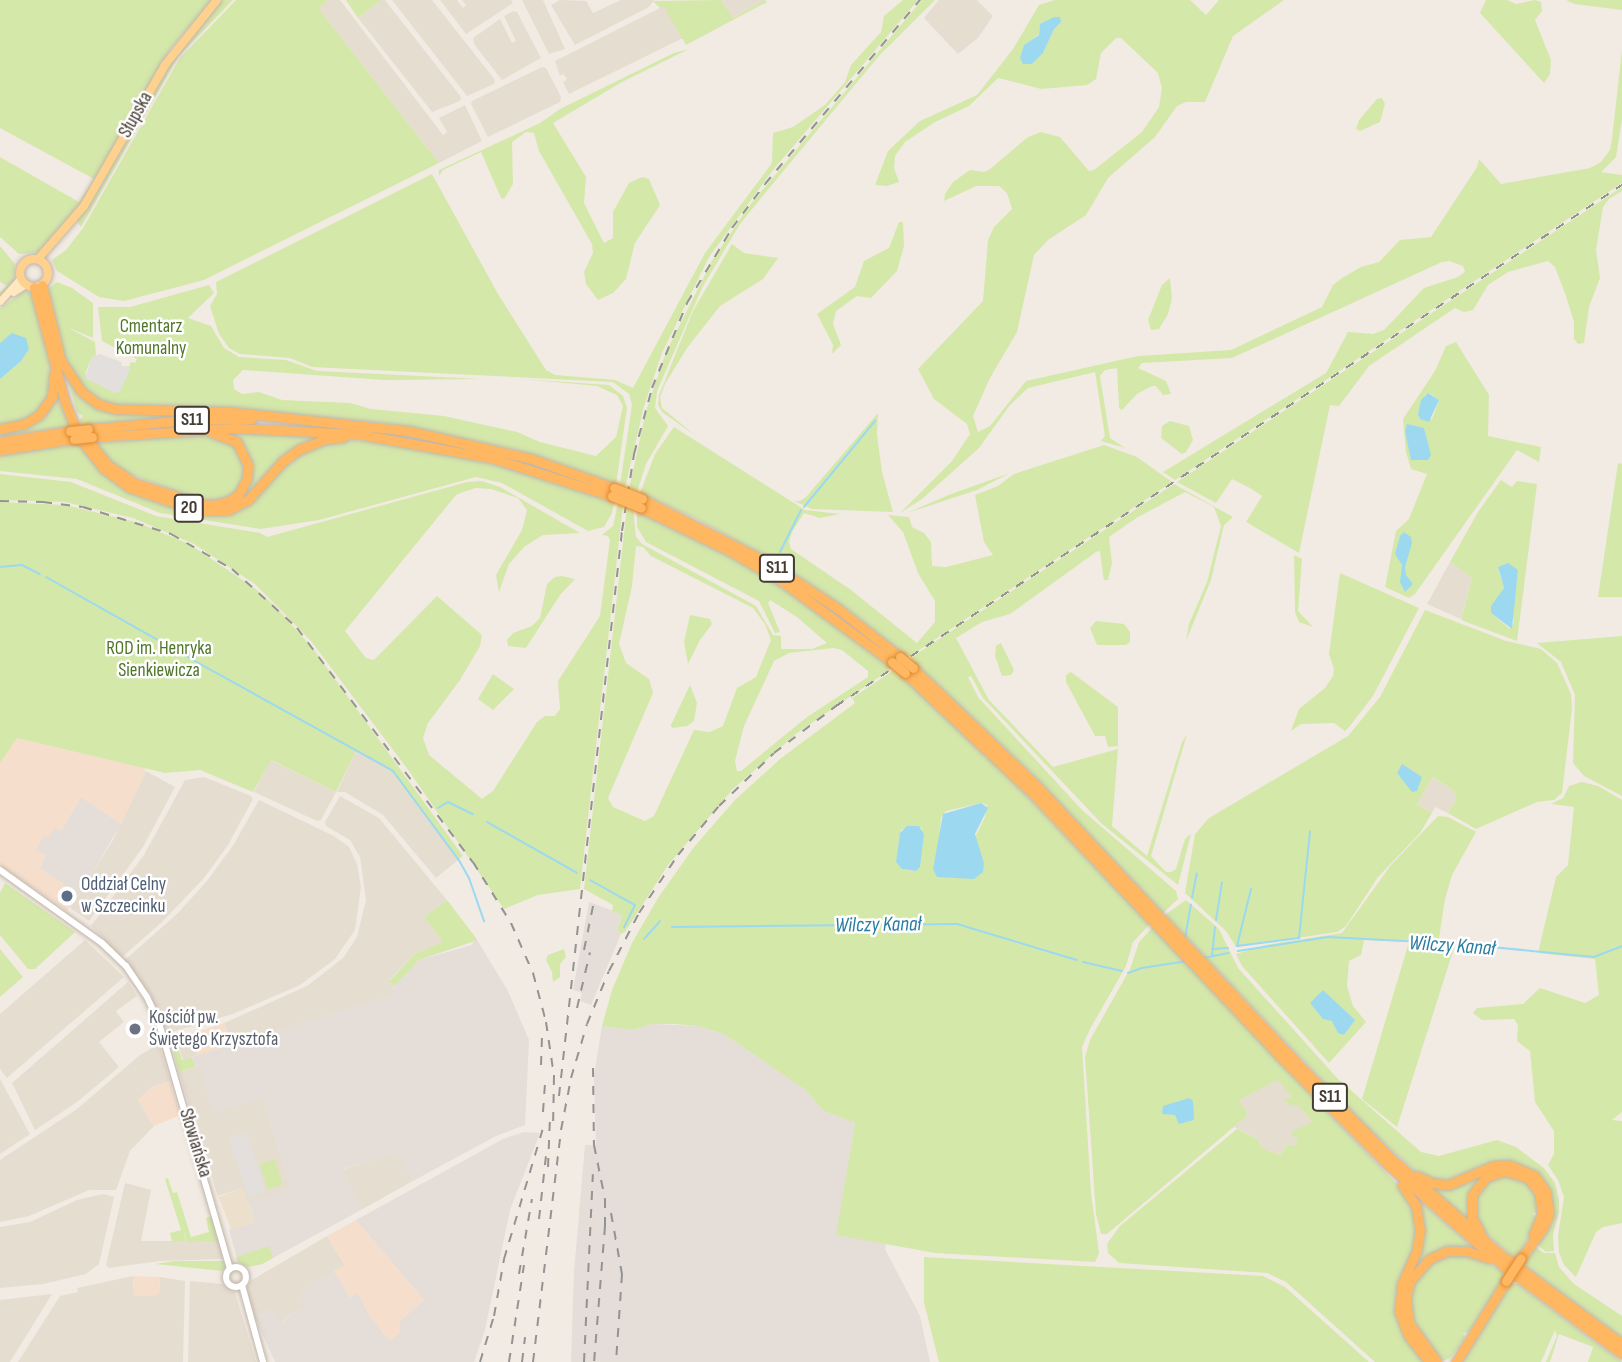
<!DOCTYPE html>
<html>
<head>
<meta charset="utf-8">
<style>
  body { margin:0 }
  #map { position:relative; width:1622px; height:1362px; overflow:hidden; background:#f2ebe3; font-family:"Sofia Sans Condensed",sans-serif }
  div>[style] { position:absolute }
  .residential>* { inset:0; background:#e6ddd1; transform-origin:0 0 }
  .commercial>* { inset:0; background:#f5dfcc; transform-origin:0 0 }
  .industrial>* { inset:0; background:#e4ddd8 }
  .education>* { inset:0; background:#ecdfcc; transform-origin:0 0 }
  .green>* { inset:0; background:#d4e8aa; transform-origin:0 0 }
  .parking>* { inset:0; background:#e2dfdc; transform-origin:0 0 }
  .water>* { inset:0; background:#9cd9f1 }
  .stream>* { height:2px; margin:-1px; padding:0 1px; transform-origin:1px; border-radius:1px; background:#9cd9f1 }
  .roads { filter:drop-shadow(0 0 2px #c0b5a8) drop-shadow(0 0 2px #c0b5a8) }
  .tertiary>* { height:6px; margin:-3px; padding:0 3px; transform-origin:3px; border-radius:3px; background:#fff }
  .tertiary>.ring { margin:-3px; padding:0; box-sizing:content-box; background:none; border:6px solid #fff; border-radius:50% }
  .secondary>* { height:7px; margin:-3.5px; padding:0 3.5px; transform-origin:3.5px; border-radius:3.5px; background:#ffe8c0 }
  .primary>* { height:8px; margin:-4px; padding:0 4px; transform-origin:4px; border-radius:4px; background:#ffd18f }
  .primary>.ring { margin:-4px; padding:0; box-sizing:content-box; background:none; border:8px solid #ffd18f; border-radius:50% }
  .motorway>* { height:9px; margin:-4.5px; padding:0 4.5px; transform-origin:4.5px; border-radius:4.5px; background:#ffb761 }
  .rail>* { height:2px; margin-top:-1px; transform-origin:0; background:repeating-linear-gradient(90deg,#939393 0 9px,transparent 0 18px) }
  .bridges { filter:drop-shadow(0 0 2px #e0892e) drop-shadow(0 0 2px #e0892e) }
  .motorway-bridge>* { height:9px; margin:-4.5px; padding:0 4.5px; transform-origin:4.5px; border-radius:4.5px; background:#ffb761 }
  .dots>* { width:19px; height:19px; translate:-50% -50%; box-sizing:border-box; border:4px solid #fff; border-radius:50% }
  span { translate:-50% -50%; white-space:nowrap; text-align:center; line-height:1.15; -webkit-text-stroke:5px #fff; paint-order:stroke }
  .shield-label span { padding:2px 5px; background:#fff; border:2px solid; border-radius:5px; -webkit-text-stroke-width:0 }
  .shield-label { font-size:18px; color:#443b33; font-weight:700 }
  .street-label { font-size:19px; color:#443b33 }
  .park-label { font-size:19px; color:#4e7626 }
  .service-label { font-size:19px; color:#4e5e75 }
  .left { translate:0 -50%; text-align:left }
  .worship-label { font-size:19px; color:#5b616d }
  .water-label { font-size:21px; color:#287da1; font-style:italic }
</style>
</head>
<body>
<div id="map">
  <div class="residential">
    <div style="clip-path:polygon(327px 0,340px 0,443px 135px,447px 132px,439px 118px,465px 105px,482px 141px,439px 163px,319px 9px)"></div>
    <div style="clip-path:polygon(381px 0,385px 0,461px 97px,460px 101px,432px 112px,358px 18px)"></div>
    <div style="clip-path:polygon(392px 0,432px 0,495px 80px,494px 84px,467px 96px)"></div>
    <div style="clip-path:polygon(440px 0,457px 0,463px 8px,466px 5px,462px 0,511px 0,513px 3px,466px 34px)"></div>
    <div style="clip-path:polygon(522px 0,543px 0,565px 49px,549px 54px)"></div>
    <div style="clip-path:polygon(560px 0,586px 1px,593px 13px,621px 0,654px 0,649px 7px,575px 45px,551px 5px)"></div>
    <div style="clip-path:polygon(721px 0,765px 0,733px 18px)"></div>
    <div style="clip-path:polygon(939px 0,977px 0,993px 16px,978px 38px,958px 54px,924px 18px)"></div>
    <div style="clip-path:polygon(664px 6px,683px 38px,569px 94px,563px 82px,567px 79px,563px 74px,560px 76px,555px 61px)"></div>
    <div style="clip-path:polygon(513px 11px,517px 12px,541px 58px,502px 80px,474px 44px,473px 38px,500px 19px,512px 43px,516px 41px,504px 16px)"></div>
    <div style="clip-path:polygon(542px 67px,546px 68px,561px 97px,560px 102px,488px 137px,471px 104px,472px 101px)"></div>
    <div style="clip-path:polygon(1450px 562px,1472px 578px,1461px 619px,1427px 604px)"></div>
    <div style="clip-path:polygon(356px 751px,391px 770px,458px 860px,436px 878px,383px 815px,345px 792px,337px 792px)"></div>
    <div style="clip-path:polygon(270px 760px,336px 792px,321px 820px,317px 821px,254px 792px)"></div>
    <div style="clip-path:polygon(146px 771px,175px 787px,143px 847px,89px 921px,70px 908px,113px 840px)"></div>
    <div style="clip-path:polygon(204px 777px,251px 796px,253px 799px,228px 845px,204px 878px,162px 922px,122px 957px,91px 926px,144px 855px,185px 780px)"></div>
    <div style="clip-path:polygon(1433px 777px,1454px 791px,1456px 800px,1448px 813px,1435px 807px,1432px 813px,1417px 804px)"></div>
    <div style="clip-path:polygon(340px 796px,379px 818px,447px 900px,424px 917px,444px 942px,416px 953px,390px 979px,395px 995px,231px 1045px,224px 1023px,307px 986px,343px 958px,357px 937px,366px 900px,360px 857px,350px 840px,326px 826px,325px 822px)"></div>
    <div style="clip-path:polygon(259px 800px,334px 836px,349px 847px,357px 864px,361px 887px,355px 930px,335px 959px,300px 985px,233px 1014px,168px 1033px,150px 993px,125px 960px,177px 914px,207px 881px,232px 847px)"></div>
    <div style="clip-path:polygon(85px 940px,124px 977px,7px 1078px,0 1069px,0 1014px)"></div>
    <div style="clip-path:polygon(128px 982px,137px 996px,116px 1011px,124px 1022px,99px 1042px,119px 1067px,77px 1102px,35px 1130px,12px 1083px)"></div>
    <div style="left:191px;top:1033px;width:23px;height:16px;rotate:72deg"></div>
    <div style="clip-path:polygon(159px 1044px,170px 1081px,152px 1087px,138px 1100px,154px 1126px,130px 1151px,116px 1190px,89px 1190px,29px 1216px,0 1222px,0 1160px,77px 1109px,140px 1055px)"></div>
    <div style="clip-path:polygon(199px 1066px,263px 1098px,291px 1189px,246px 1203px,242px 1188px,218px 1196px,179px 1072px)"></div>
    <div style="clip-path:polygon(0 1079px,30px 1134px,0 1154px)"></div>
    <div style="clip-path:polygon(1278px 1079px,1312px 1122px,1295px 1146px,1288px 1144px,1280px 1155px,1262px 1148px,1257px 1139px,1234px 1127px,1248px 1115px,1239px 1100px)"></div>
    <div style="clip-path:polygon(397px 1152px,413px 1181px,361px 1210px,341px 1170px)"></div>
    <div style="clip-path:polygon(125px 1183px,151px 1190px,141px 1241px,219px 1241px,225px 1259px,160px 1261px,109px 1268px,106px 1265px)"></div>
    <div style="clip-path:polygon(103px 1194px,114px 1197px,99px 1264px,86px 1274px,43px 1284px,0 1288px,0 1227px,30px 1222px,77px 1200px)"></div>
    <div style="clip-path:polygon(327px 1236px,345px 1265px,299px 1292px,307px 1303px,281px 1322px,271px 1309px,255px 1318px,246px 1291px,250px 1281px)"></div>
    <div style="clip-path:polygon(133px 1276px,134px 1296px,159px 1295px,160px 1277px,185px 1281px,183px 1362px,18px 1362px,60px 1296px,78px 1292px,77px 1288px)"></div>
    <div style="clip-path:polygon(190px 1281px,223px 1284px,235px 1293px,256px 1362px,188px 1362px)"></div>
    <div style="clip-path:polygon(52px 1294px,10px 1362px,0 1362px,0 1300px)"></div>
  </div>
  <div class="commercial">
    <div style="clip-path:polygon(16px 738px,144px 767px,146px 771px,121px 824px,81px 797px,61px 831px,36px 848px,46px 856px,40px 868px,79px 895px,67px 911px,0 865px,0 763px)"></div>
    <div style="left:224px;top:1023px;width:23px;height:34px;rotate:72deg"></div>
    <div style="clip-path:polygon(170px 1081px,180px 1115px,154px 1126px,138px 1100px,152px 1087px)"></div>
    <div style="clip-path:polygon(356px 1220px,424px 1300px,400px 1321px,400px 1332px,390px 1341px,370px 1317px,358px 1293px,350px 1298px,334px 1271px,345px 1265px,327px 1236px)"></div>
    <div style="clip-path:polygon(133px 1276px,160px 1277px,159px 1295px,134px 1296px)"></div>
  </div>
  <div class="industrial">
    <div style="clip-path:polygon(81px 797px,121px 824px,79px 895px,40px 868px,46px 856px,36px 849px,45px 835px,49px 837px,55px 828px,61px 831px)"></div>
    <div style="clip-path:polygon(589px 902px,622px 914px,617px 930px,621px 934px,591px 1005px,580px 1001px,582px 993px,573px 990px)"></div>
    <div style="clip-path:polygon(476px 938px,508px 991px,529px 1040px,525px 1125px,496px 1136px,413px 1181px,397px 1153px,342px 1169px,361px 1210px,262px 1264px,248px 1267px,238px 1262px,229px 1230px,255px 1222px,248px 1202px,291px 1189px,263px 1098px,213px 1113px,199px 1066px,195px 1067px,192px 1057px,394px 995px,393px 987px,419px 960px,472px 945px)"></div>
    <div style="clip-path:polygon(652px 1024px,698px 1026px,724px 1034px,804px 1089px,824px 1111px,855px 1123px,837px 1234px,886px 1244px,885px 1249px,920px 1316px,930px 1362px,571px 1362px,574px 1272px,585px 1145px,596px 1145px,594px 1075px,602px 1026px,633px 1030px)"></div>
    <div style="clip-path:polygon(524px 1132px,540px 1133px,510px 1210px,485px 1330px,474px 1362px,275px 1362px,255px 1318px,271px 1309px,282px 1322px,306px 1303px,298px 1292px,334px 1271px,350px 1298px,358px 1293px,370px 1317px,390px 1341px,400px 1332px,400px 1321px,424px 1300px,356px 1220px,503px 1139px)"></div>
  </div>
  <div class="education">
    <div style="left:242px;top:1188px;width:36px;height:25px;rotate:69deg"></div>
  </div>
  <div class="green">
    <div style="clip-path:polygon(0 0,213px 0,171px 48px,82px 205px,40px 252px,19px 254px,0 237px,0 157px,79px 202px,94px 179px,0 128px)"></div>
    <div style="clip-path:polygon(220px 0,233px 0,178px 57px,81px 227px,76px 220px,159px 79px)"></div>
    <div style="clip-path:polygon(236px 0,327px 0,319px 9px,439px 163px,204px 280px,124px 301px,99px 297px,57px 271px,52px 260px,66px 250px,83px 228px,180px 58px)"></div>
    <div style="clip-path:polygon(346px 0,381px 0,358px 18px)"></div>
    <div style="clip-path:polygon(721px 0,733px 18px,765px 0,767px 2px,686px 45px,664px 7px,660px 8px,653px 1px)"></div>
    <div style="clip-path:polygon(903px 0,918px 0,773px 170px,709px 257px,662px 353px,644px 406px,625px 488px,620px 485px,632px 405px,629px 394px,613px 382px,312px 367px,290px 358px,240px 354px,229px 348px,219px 334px,210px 306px,217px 294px,216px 282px,432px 174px,498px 294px,546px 370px,555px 375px,615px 380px,633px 388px,705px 253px,772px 163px,773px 133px,793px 127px,825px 105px,845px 82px,851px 65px,881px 32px,884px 16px)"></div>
    <div style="clip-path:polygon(922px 0,935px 0,878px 57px,766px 192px,740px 224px,702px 288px,657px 391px,655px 408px,668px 426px,646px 464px,637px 492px,629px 489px,646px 411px,666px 352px,713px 259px,749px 206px)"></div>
    <div style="clip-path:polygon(evenodd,1055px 0,1190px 0,1206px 15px,1219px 0,1284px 0,1233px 36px,1205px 102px,1186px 102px,1177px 106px,1155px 137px,1108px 178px,1086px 215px,1048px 240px,1034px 255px,1017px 332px,990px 378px,973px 416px,978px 432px,990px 426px,1026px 381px,1138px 356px,1231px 350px,1322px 307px,1333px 285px,1342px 278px,1361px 267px,1379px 262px,1400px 240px,1431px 237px,1477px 167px,1479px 159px,1501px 184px,1590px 168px,1601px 162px,1610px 150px,1612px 139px,1622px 50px,1622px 120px,1616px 157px,1601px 172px,1622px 175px,1622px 183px,1175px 480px,1163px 472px,1326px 373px,1348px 332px,1373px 334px,1384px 330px,1424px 288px,1458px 277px,1465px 272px,1463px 266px,1449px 261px,1442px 262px,1232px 358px,1142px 363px,1138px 368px,1166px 381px,1171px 394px,1163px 395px,1156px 386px,1152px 386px,1137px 394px,1122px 410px,1119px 408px,1117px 368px,1105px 370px,1100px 376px,1110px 438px,1125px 448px,1101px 441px,1105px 436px,1095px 372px,1028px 388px,1010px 405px,979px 448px,922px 499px,900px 513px,952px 461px,970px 434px,967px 424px,934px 399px,918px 369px,983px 301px,988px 240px,994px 227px,1012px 209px,1007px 193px,999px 186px,976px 186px,944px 201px,945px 194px,953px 182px,970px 170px,984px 172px,990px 169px,1028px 137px,1041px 132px,1060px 137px,1089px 171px,1094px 170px,1142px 132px,1159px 107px,1162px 88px,1158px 73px,1121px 38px,1116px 38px,1101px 53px,1096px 79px,1087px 85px,1041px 89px,998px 78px,969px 106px,935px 122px,905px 142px,895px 156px,894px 168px,899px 182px,887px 186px,875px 185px,888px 151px,920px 121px,977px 95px,1013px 49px,1039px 5px,1055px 0,1061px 22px,1054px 28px,1043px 53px,1032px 64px,1029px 42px,1039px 34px,1040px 26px,1061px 22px)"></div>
    <div style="clip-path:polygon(1486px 0,1507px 0,1516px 4px,1535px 0,1541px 2px,1542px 11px,1535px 20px,1551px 60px,1550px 74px,1544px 83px,1480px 13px)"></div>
    <div style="clip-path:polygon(1566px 0,1622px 0,1622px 10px,1574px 4px)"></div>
    <div style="clip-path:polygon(689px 49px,622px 82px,553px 123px,586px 177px,584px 203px,604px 243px,613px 238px,613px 212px,629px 183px,642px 177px,649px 179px,660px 205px,635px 243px,626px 279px,613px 293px,598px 300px,586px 284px,584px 272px,593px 253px,592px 244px,539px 151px,534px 133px,526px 132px,512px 142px,513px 184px,504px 199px,501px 198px,481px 152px,443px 170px,439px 176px,439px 170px,540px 123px,560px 109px,674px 53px)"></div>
    <div style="clip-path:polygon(1382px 98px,1385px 104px,1380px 122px,1360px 131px,1356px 129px,1359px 120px,1377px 99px)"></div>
    <div style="clip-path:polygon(1622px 187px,1622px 191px,1609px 199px,1603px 207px,1596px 250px,1600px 278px,1589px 307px,1584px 343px,1578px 344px,1574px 339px,1574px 322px,1566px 296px,1555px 267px,1548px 261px,1508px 272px,1488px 285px,1473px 310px,1464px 312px,1455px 308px,1369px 366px,1339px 406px,1330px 405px,1299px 553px,1246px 522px,1262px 496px,1250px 488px,1232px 479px,1216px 503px,1177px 482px)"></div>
    <div style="clip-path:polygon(899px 222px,903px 222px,904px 246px,897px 271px,871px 298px,857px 296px,836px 311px,833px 324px,841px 345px,832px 354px,833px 345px,817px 314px,855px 287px,864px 261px,889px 248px)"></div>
    <div style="clip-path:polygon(732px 244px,744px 253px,778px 258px,763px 279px,720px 306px,687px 348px,665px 384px,660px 397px,662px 408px,696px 436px,662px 412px,658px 405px,659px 395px,693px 311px)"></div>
    <div style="clip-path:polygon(0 246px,15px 264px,14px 281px,0 298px,0 292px,7px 286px,0 282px)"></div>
    <div style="clip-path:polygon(1170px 278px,1172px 299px,1168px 314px,1159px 329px,1151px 330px,1148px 320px,1162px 285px)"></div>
    <div style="clip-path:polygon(57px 282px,72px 288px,93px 303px,93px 338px,67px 327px,95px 342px,96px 356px,92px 357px,85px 374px,119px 391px,131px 362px,135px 363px,137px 359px,102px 341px,98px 307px,130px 307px,209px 285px,214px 293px,188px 318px,211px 326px,224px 348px,239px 357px,286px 360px,317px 371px,481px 379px,385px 380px,243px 370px,233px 380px,234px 389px,242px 394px,259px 392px,282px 400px,350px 403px,371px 409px,444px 416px,517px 432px,540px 442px,596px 456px,616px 437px,623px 406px,617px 395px,597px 386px,523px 379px,609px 385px,623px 396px,627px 408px,616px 484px,515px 450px,381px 423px,176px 406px,125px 408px,104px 403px,84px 391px,65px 360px,47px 290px)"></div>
    <div style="clip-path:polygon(24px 291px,33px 295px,51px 364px,50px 395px,32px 418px,0 427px,0 308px)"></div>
    <div style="clip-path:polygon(evenodd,1456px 342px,1489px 395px,1488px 436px,1541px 447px,1539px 462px,1517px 450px,1415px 594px,1409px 598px,1385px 587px,1396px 531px,1409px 519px,1427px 474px,1411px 469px,1406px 452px,1403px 419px,1435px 371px,1446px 346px,1456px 342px,1429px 393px,1439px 400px,1432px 419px,1418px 414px,1425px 395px,1429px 393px)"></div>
    <div style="clip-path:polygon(67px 376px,89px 401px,200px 416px,82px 426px,80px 420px,83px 416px,77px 412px)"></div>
    <div style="clip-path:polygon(57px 380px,60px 404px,71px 427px,0 437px,0 431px,35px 421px)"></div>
    <div style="clip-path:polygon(878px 413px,877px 435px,882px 472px,893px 512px,812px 509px,794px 501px,800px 501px,806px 497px)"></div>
    <div style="clip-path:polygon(1170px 421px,1189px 426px,1193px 440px,1186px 452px,1182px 454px,1161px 438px,1162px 426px)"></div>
    <div style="clip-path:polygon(674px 427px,805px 510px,840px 514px,820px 518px,804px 513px,792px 532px,789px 542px,791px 549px,851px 590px,917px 643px,935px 622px,935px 601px,918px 573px,903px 532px,888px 515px,909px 517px,912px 527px,924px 533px,931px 542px,932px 566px,946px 567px,993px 555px,984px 542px,975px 495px,998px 486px,1014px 474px,1104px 445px,1137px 457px,1172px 482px,907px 658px,852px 613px,777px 563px,696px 519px,640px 493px,655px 454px)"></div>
    <div style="clip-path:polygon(226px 432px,332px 435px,308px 442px,287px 456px,282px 455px,279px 462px,250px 495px,233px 505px,215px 510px,203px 509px,161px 497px,126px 483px,102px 463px,85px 443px,109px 468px,137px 486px,196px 506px,215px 508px,240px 496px,251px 476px,247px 450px)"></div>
    <div style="clip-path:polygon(207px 434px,231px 441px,246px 463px,241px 486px,229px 498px,204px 502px,118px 470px,92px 443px)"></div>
    <div style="clip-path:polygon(338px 439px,392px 443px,512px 468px,614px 502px,612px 513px,604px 527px,588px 531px,502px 483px,476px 477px,319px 520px,261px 529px,160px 513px,77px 479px,0 471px,0 454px,80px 444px,103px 471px,230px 512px,305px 449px)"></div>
    <div style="clip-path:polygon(1618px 463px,1622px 464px,1622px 597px,1598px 597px)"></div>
    <div style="clip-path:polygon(1010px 473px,977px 490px,907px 513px,951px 494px)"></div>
    <div style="clip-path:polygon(0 474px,71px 482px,156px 516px,260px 533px,267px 537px,467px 482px,482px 481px,500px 487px,580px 533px,543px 535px,525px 546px,509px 564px,499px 592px,496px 575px,522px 530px,527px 510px,518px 498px,491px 489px,476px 488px,463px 492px,456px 495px,345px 631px,366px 658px,374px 660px,437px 596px,482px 635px,480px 646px,460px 680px,428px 723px,423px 738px,429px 755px,482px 799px,493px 791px,537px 722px,545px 716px,555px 716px,560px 709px,558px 681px,600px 616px,610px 540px,608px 536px,602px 535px,613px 526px,618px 503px,623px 505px,580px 889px,538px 895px,504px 909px,409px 771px,311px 641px,255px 584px,194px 544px,133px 518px,65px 502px,0 500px)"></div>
    <div style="clip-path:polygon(evenodd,1501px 480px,1512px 487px,1517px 481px,1537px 484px,1517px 641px,1461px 620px,1472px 578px,1450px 562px,1478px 512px,1501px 480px,1498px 569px,1518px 570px,1512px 611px,1514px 622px,1510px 629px,1491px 613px,1504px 588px,1498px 569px)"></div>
    <div style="clip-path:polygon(1174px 484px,1233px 517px,1224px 525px,1211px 580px,1186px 641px,1189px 624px,1207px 582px,1221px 526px,1214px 507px,1185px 492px,1138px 517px,1109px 537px,1112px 563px,1108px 580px,1104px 580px,1103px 575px,1100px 551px,1096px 552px,1010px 614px,982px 622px,956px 638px,989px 700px,1053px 767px,1118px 749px,1112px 826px,1147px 856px,1182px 742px,1187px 734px,1151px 856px,1166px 872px,1171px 872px,1176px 869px,1185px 839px,1191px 834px,1178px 885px,1102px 824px,983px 698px,971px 676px,968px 677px,978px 697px,1082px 810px,1176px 891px,1178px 899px,1163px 913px,1030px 772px,909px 659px)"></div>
    <div style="clip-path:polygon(0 502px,65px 505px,136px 522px,189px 544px,253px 587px,275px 606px,314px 650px,463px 856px,458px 860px,391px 771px,356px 751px,336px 792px,271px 760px,253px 792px,200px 770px,165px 773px,17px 738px,0 763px)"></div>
    <div style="clip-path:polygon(evenodd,627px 507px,633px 509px,636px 537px,642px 544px,756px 606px,773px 635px,781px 636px,781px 649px,812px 649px,827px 643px,797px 617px,770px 600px,768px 603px,780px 632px,775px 633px,759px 601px,646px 542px,637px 527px,637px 511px,713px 547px,768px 578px,856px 639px,892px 668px,797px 733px,733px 789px,668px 865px,625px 932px,621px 934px,617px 930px,622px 915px,612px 911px,613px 905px,584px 889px,627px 507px,636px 546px,643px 547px,651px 556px,753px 608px,765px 624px,771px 640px,756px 677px,737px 688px,723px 726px,710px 732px,694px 730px,654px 816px,645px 821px,613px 807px,608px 798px,653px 693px,649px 679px,626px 663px,619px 644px,632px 586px,636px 546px,627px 507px,834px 648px,842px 650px,868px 671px,868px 677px,807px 717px,741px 771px,737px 771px,735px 761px,744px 726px,774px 661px,789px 653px,834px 648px)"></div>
    <div style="clip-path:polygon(1294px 555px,1302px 559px,1298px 611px,1313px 627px,1299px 622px,1295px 612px)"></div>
    <div style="clip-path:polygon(1340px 573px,1419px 608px,1373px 696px,1350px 726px,1345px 731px,1334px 723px,1301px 724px,1291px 731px,1281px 758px,1299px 709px,1325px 688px,1333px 676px,1334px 669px,1329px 654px)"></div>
    <div style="clip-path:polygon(562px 576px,575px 579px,560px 595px,526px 648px,508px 646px,507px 640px,513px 633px,532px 626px,540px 618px,547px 584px,555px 577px)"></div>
    <div style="clip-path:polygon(1425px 610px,1506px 641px,1541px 649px,1557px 663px,1571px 694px,1572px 709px,1562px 793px,1554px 800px,1537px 802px,1476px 829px,1448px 813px,1456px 800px,1454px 791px,1433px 777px,1417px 804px,1432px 813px,1420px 833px,1378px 877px,1346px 926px,1337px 932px,1236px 947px,1226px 931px,1185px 893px,1195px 834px,1209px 818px,1348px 736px,1380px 697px)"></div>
    <div style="clip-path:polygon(690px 615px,710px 619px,712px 624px,700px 640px,688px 664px,684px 642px)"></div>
    <div style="clip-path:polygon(1096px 621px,1124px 624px,1130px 632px,1130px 642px,1126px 645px,1097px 645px,1090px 628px)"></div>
    <div style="clip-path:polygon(1622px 636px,1622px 796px,1584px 776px,1573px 763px,1575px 695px,1561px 662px,1537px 643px)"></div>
    <div style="clip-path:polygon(1001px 643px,1014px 670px,1011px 675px,1002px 676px,995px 656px,996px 646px)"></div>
    <div style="clip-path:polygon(evenodd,894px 670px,979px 745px,1150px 924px,1133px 942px,1126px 966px,1090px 1029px,1082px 1047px,1091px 1193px,1099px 1253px,1095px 1262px,935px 1253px,836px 1235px,855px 1123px,824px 1111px,804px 1089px,724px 1034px,698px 1026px,674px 1024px,652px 1024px,633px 1030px,602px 1026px,612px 990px,632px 943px,658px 898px,694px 847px,735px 800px,780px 759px,855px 703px,852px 698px,894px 670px,981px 803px,987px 805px,985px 817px,975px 837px,984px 863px,933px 869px,938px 853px,941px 818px,946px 811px,981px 803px,894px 670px,915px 826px,922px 828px,920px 867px,912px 871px,902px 869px,898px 846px,901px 830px,915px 826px)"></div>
    <div style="clip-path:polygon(1071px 672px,1118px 707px,1118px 746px,1108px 747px,1105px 736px,1095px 736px,1066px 682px,1066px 675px)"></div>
    <div style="clip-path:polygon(493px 674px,514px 689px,493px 710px,478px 699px)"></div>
    <div style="clip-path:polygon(690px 685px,697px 703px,694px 721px,687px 726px,672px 728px,671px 725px)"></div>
    <div style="clip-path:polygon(1582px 782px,1598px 786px,1622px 800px,1622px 1112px,1612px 1120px,1622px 1121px,1622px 1223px,1603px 1227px,1596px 1232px,1576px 1277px,1564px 1265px,1559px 1253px,1558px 1236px,1564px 1197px,1558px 1180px,1548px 1165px,1554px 1154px,1554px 1131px,1535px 1102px,1530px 1051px,1517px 1041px,1518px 1025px,1514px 1019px,1482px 1020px,1473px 1013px,1477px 1008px,1523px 1004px,1540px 988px,1585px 1003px,1599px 995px,1595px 959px,1538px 953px,1556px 877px,1568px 865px,1574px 807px,1551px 804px,1563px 798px,1569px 786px)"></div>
    <div style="clip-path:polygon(1438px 816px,1448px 817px,1476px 832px,1452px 875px,1445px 899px,1439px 938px,1455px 945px,1397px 1127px,1362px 1099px,1409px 942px,1364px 940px,1361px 955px,1349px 961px,1347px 986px,1353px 1006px,1366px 1022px,1329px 1063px,1242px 966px,1236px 954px,1266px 945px,1342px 933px,1391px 865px)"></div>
    <div style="clip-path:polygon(5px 883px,75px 932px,35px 969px,28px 969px,0 935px,0 893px)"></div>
    <div style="clip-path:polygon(447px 900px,476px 938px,475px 941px,419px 960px,393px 987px,390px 980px,416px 953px,443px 942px,424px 917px)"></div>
    <div style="clip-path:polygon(1186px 900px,1219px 929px,1238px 968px,1338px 1079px,1421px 1152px,1439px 1156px,1497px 1140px,1516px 1147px,1544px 1168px,1555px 1183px,1559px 1199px,1559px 1213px,1553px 1234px,1554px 1251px,1546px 1252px,1535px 1243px,1546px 1229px,1533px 1171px,1509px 1162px,1443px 1182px,1419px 1175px,1363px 1124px,1165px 915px)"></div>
    <div style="clip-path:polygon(1153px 927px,1408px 1196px,1417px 1224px,1414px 1250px,1399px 1285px,1426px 1362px,1375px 1362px,1286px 1282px,1267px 1273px,1119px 1263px,1108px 1253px,1107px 1244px,1120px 1226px,1237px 1129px,1257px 1139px,1262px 1148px,1280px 1155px,1288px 1144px,1295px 1146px,1298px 1139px,1292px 1136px,1293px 1131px,1312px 1122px,1298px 1105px,1292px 1106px,1283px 1100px,1292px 1097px,1278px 1080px,1239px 1100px,1248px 1115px,1107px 1234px,1101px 1234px,1096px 1214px,1085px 1057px,1090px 1040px,1130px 969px,1139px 942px)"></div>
    <div style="clip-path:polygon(0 949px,23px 977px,0 997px)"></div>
    <div style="clip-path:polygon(564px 949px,566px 957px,560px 964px,560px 977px,553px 982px,552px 972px,546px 960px,548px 955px)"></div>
    <div style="clip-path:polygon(175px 1037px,182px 1060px,192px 1057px,195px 1067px,179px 1072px,170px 1039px)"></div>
    <div style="left:275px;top:1159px;width:27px;height:16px;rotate:73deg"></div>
    <div style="clip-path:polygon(1504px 1167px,1527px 1173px,1539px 1183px,1544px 1192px,1546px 1217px,1534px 1237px,1544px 1217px,1544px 1198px,1535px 1181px,1522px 1172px,1504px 1169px,1493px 1171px,1476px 1183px,1468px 1202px,1473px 1226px,1426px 1184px,1451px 1187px,1492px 1170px)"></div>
    <div style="clip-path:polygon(1499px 1174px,1521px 1177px,1535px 1190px,1539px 1212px,1532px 1213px,1536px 1217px,1535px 1225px,1522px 1250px,1513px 1257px,1484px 1232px,1475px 1217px,1474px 1201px,1483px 1183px)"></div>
    <div style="clip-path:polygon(168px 1178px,173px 1193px,177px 1192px,191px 1237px,209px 1232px,206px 1218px,212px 1216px,219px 1241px,187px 1242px,183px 1229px,186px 1241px,172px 1242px,170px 1233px,181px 1230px,165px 1179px)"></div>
    <div style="clip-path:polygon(1412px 1194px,1479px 1252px,1428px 1256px,1402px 1302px,1420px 1248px)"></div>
    <div style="clip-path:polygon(269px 1246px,273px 1258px,262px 1264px,248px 1267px,237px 1261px,236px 1257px)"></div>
    <div style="clip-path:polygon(1535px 1247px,1544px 1253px,1555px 1253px,1559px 1267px,1574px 1284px,1622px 1316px,1622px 1338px,1526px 1267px,1525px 1261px)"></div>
    <div style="clip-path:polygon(1457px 1252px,1485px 1260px,1503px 1272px,1503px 1279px,1469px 1332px,1463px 1333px,1465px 1337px,1459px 1347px,1450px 1358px,1443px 1361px,1415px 1328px,1408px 1304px,1409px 1292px,1417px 1274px,1438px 1257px)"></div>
    <div style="clip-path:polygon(924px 1257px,1263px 1276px,1285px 1287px,1369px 1362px,939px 1362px,924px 1302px)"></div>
    <div style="clip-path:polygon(175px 1261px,224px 1261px,227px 1265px,222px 1271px,155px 1264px)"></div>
    <div style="clip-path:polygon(1511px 1284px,1518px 1284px,1622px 1362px,1588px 1362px,1593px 1347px,1559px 1334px,1550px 1362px,1546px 1362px,1557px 1336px,1555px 1330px,1541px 1362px,1460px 1362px,1500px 1297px)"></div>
  </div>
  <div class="parking">
    <div style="clip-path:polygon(100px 354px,121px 362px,122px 366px,129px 366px,130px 370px,120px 391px,115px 393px,85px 378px,92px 357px)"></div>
    <div style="left:246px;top:1132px;width:63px;height:18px;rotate:72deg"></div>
  </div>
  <div class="water">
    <div style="clip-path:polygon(1054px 17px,1060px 17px,1061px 22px,1054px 29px,1043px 53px,1032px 64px,1023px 64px,1020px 58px,1024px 45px,1039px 35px,1040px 24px)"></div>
    <div style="clip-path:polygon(12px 333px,26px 338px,29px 349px,21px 361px,0 379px,0 343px)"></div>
    <div style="clip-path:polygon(1428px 393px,1439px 400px,1429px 422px,1420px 419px,1418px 414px,1421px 400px)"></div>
    <div style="clip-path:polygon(1407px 424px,1424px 428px,1431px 455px,1428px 460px,1411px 460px,1405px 431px)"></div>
    <div style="clip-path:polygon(1404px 532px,1411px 537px,1412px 543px,1405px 567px,1406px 575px,1413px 584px,1405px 592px,1400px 582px,1402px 565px,1395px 554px,1400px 536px)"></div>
    <div style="clip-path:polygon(1508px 563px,1518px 570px,1512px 629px,1491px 613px,1491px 606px,1504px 588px,1498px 567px)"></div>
    <div style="clip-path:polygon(1402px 764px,1422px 777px,1417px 791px,1412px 792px,1397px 773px)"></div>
    <div style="clip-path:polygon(981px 803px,988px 808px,975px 834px,984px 863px,983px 872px,974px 879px,937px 877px,933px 869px,943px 814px)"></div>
    <div style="clip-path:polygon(907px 826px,919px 826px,924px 834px,920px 867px,916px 871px,902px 869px,896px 862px,900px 833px)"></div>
    <div style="clip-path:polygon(1323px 990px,1355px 1020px,1344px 1035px,1338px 1033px,1332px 1021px,1323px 1019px,1310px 1003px)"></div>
    <div style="clip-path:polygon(1189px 1098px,1193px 1101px,1194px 1120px,1179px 1124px,1175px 1115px,1162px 1114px,1163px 1106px)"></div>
  </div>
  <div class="stream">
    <div style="left:804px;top:507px;width:112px;rotate:-50.5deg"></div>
    <div style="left:780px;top:552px;width:47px;rotate:-63.4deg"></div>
    <div style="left:0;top:567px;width:22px;rotate:-5deg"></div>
    <div style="left:22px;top:565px;width:20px;rotate:27deg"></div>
    <div style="left:46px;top:577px;width:153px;rotate:29.4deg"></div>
    <div style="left:184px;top:655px;width:239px;rotate:29deg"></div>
    <div style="left:393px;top:771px;width:113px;rotate:53.6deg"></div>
    <div style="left:460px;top:862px;width:18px;rotate:61deg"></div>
    <div style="left:469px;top:878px;width:46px;rotate:70.8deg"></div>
    <div style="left:438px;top:808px;width:12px;rotate:-31deg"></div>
    <div style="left:448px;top:802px;width:28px;rotate:26deg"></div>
    <div style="left:487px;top:822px;width:103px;rotate:29.5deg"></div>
    <div style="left:590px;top:880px;width:51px;rotate:29.1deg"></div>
    <div style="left:635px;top:905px;width:25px;rotate:116deg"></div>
    <div style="left:1192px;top:898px;width:25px;rotate:-79deg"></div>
    <div style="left:1216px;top:920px;width:38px;rotate:-81deg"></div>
    <div style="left:672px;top:927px;width:285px;rotate:-0.6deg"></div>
    <div style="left:957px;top:924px;width:125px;rotate:16.7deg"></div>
    <div style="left:1185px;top:938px;width:34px;rotate:-80deg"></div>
    <div style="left:644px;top:939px;width:24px;rotate:-48deg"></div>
    <div style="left:1237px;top:946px;width:63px;rotate:-7.4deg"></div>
    <div style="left:1299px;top:938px;width:107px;rotate:-84.1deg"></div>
    <div style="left:1237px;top:946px;width:59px;rotate:-76.2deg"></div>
    <div style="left:1212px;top:949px;width:16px;rotate:-4deg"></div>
    <div style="left:1238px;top:951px;width:91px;rotate:-8.8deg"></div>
    <div style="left:1328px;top:937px;width:133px;rotate:3deg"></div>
    <div style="left:1461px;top:944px;width:134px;rotate:5.6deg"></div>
    <div style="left:1594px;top:957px;width:30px;rotate:-21deg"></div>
    <div style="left:1212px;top:956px;width:29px;rotate:-84deg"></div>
    <div style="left:1203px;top:958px;width:26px;rotate:-11deg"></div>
    <div style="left:1083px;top:962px;width:40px;rotate:13deg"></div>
    <div style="left:1128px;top:973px;width:15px;rotate:-20deg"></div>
    <div style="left:1142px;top:968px;width:46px;rotate:-8.8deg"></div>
  </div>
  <div class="roads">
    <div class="tertiary">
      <div style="left:0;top:870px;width:125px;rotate:35.6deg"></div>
      <div style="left:102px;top:943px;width:33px;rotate:44deg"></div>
      <div style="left:126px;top:966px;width:37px;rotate:56deg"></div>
      <div style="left:147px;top:997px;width:29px;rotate:65deg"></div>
      <div style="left:159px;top:1023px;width:256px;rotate:73.9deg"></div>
      <div class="ring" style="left:226px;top:1267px;width:14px;height:14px"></div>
      <div style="left:242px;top:1285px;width:80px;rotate:74.7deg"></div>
    </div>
    <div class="secondary">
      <div style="left:13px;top:292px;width:15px;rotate:-32deg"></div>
      <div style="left:0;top:301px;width:31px;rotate:-48deg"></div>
    </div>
    <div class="primary">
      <div class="ring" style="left:20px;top:259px;width:20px;height:20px"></div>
      <div style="left:38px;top:259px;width:70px;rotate:-49deg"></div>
      <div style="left:84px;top:206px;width:163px;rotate:-60.1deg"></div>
      <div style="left:165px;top:65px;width:83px;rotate:-51.3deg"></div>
    </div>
    <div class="motorway">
      <div style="left:42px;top:285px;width:82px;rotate:76deg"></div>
      <div style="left:34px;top:287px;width:119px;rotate:74.9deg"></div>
      <div style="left:65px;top:402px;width:38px;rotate:68deg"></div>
      <div style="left:79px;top:437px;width:39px;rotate:52deg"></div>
      <div style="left:103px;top:468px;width:34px;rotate:36deg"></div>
      <div style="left:131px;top:488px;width:69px;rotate:18.7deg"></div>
      <div style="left:196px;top:510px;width:32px"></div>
      <div style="left:228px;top:510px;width:22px;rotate:-27deg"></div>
      <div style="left:248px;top:500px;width:52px;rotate:-48.1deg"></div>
      <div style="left:283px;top:461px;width:19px;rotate:-36deg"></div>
      <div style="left:298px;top:450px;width:29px;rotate:-22deg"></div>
      <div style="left:325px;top:439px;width:19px;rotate:-6deg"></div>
      <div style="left:61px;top:361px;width:37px;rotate:56deg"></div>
      <div style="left:82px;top:392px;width:20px;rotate:37deg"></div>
      <div style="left:98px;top:404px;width:18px;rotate:16deg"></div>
      <div style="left:115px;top:409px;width:117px;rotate:1.5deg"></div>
      <div style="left:232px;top:412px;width:178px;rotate:6.1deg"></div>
      <div style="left:409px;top:431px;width:126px;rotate:12.8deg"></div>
      <div style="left:532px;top:459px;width:87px;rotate:19.5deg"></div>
      <div style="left:0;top:429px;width:25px;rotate:-12deg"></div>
      <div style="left:24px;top:424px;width:17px;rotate:-31deg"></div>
      <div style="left:39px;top:415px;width:22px;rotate:-54deg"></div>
      <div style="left:52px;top:397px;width:23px;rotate:-85deg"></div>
      <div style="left:88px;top:429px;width:99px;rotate:-5.2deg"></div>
      <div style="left:187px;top:420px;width:65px;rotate:-0.9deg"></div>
      <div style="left:92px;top:437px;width:145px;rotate:-3.6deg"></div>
      <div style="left:237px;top:428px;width:121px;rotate:2.8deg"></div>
      <div style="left:358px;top:434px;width:136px;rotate:10.2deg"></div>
      <div style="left:492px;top:458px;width:126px;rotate:17.6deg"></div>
      <div style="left:0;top:442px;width:71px;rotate:-8.9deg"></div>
      <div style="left:91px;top:444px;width:27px;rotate:51deg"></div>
      <div style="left:108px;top:465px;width:32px;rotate:34deg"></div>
      <div style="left:135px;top:483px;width:68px;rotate:17.9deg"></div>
      <div style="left:200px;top:504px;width:14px;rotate:4deg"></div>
      <div style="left:214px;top:505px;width:16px;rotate:-15deg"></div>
      <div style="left:229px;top:501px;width:12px;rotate:-35deg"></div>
      <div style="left:239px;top:494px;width:18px;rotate:-63deg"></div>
      <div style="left:247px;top:478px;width:13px;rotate:-86deg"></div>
      <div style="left:248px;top:465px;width:25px;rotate:-116deg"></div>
      <div style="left:237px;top:442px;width:28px;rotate:-159deg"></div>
      <div style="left:0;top:450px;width:75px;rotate:-8.5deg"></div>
      <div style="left:642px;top:499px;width:140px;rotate:26.7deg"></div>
      <div style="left:767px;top:562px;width:84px;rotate:33.3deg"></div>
      <div style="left:837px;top:608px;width:80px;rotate:37.9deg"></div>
      <div style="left:641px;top:508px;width:101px;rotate:25.8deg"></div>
      <div style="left:732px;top:552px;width:59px;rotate:30.5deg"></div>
      <div style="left:783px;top:582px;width:135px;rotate:36.3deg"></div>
      <div style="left:913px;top:668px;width:171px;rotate:43.6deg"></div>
      <div style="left:1037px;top:786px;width:378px;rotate:46.8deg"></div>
      <div style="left:1296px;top:1062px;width:136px;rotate:45.3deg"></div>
      <div style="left:1392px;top:1159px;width:142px;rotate:41.3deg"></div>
      <div style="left:1499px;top:1253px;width:153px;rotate:36.5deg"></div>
      <div style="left:905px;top:673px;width:175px;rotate:43.4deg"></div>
      <div style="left:1032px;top:793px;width:361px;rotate:46.7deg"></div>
      <div style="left:1280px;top:1056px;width:152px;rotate:45.3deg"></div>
      <div style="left:1387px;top:1164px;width:158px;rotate:41.2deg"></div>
      <div style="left:1506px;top:1268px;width:144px;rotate:36.6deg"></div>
      <div style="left:1417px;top:1176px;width:17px;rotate:25deg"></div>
      <div style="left:1432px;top:1183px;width:16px;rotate:7deg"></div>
      <div style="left:1448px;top:1185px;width:49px;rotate:-22.9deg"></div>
      <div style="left:1493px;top:1166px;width:16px;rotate:-4deg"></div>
      <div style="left:1509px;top:1165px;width:28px;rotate:23deg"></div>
      <div style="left:1535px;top:1176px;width:19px;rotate:55deg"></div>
      <div style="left:1546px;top:1192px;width:22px;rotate:82deg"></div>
      <div style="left:1549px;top:1214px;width:15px;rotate:113deg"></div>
      <div style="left:1543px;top:1228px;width:37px;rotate:126deg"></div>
      <div style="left:1402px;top:1185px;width:25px;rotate:56deg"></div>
      <div style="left:1416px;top:1206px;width:24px;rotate:81deg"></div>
      <div style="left:1420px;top:1230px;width:20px;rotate:99deg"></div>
      <div style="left:1417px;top:1250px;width:37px;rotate:114deg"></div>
      <div style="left:1402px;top:1284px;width:27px;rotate:96deg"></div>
      <div style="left:1399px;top:1311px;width:26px;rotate:69deg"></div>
      <div style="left:1408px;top:1335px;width:34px;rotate:52deg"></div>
      <div style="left:1481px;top:1234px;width:18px;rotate:-119deg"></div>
      <div style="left:1472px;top:1218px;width:23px;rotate:-90deg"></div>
      <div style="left:1472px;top:1195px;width:23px;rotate:-52deg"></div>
      <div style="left:1486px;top:1177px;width:20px;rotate:-18deg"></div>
      <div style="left:1505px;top:1171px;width:24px;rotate:17deg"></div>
      <div style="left:1528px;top:1178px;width:18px;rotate:52deg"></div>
      <div style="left:1539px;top:1192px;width:22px;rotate:82deg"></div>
      <div style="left:1542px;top:1214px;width:23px;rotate:113deg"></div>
      <div style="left:1437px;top:1362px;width:48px;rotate:-125.7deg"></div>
      <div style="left:1409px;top:1323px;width:26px;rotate:-97deg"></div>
      <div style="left:1406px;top:1297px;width:16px;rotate:-76deg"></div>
      <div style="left:1410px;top:1281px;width:29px;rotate:-49deg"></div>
      <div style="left:1429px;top:1259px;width:20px;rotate:-24deg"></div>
      <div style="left:1447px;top:1251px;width:20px"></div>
      <div style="left:1467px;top:1251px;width:23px;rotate:18deg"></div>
      <div style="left:1456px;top:1362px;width:95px;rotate:-58.3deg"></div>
    </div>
  </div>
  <div class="rail">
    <div style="left:0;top:501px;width:43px;rotate:1.3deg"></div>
    <div style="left:43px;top:502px;width:40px;rotate:7.1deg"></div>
    <div style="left:83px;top:507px;width:92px;rotate:17.1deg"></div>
    <div style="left:171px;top:534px;width:70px;rotate:29.8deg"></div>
    <div style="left:232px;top:569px;width:88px;rotate:42.2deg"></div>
    <div style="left:297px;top:628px;width:293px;rotate:53.1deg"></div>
    <div style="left:473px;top:862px;width:72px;rotate:58.1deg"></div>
    <div style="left:511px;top:923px;width:55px;rotate:66.3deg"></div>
    <div style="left:533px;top:973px;width:51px;rotate:75.1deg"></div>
    <div style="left:546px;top:1022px;width:55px;rotate:81.6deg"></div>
    <div style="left:554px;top:1076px;width:51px;rotate:91.1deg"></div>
    <div style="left:584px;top:950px;width:45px;rotate:-78.4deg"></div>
    <div style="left:577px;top:1008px;width:57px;rotate:-76.9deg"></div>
    <div style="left:541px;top:1065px;width:30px;rotate:-88deg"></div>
    <div style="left:593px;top:1068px;width:77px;rotate:89.3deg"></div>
    <div style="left:594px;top:1145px;width:55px;rotate:78.5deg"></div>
    <div style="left:605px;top:1199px;width:27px;rotate:90deg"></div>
    <div style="left:605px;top:1226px;width:136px;rotate:94.6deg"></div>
    <div style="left:559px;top:1096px;width:569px;rotate:-83.64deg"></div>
    <div style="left:622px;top:531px;width:78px;rotate:-81.1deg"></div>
    <div style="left:634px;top:454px;width:68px;rotate:-74.7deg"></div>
    <div style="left:652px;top:388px;width:92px;rotate:-67.6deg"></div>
    <div style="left:687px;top:303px;width:87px;rotate:-59deg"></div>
    <div style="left:732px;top:228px;width:55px;rotate:-53.1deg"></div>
    <div style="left:765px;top:184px;width:241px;rotate:-49.9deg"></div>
    <div style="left:543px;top:1112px;width:31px;rotate:-86deg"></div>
    <div style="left:548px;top:1167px;width:49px;rotate:-87.7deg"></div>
    <div style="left:611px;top:1213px;width:62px;rotate:79.8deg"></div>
    <div style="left:622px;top:1274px;width:88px;rotate:93.9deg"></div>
    <div style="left:539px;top:1219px;width:63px;rotate:-83.7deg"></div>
    <div style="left:519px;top:1274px;width:76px;rotate:-80.2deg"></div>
    <div style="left:480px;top:1362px;width:48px;rotate:-73.1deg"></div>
    <div style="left:494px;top:1316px;width:58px;rotate:-80deg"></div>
    <div style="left:504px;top:1259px;width:137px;rotate:-73.4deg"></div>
    <div style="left:509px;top:1362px;width:98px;rotate:-81.2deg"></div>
    <div style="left:522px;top:1362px;width:25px;rotate:-83deg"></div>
    <div style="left:533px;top:1362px;width:234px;rotate:-83.1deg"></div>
    <div style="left:561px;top:1130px;width:53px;rotate:-79.1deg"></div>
    <div style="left:571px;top:1078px;width:56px;rotate:-73.5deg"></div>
    <div style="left:587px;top:1024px;width:57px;rotate:-67.5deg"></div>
    <div style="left:609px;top:971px;width:65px;rotate:-62.7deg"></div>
    <div style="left:639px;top:913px;width:70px;rotate:-56.1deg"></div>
    <div style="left:678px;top:855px;width:64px;rotate:-50.1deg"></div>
    <div style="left:719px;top:806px;width:76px;rotate:-43.9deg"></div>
    <div style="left:774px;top:753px;width:78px;rotate:-37.2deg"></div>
    <div style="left:836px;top:706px;width:943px;rotate:-33.54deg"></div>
    <div style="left:584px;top:1362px;width:188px;rotate:-87.3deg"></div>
  </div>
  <div class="bridges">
    <div class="motorway-bridge">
      <div style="left:70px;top:431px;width:18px;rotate:-6deg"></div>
      <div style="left:74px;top:439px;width:18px;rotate:-6deg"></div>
      <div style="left:614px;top:488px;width:30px;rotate:21deg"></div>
      <div style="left:612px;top:496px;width:31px;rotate:22deg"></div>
      <div style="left:900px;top:657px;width:17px;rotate:40deg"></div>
      <div style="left:892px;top:662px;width:17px;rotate:40deg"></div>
      <div style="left:1506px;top:1281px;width:27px;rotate:-57deg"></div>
    </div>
  </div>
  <div class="dots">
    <div style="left:67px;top:896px;background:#5c6f8a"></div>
    <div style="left:135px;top:1029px;background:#6b7280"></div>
  </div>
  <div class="shield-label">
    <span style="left:192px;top:420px">S11</span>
    <span style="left:189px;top:508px">20</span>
    <span style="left:777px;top:568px">S11</span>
    <span style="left:1330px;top:1097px">S11</span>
  </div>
  <div class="street-label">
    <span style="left:136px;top:115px;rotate:-61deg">Słupska</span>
    <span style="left:195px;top:1143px;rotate:73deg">Słowiańska</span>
  </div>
  <div class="park-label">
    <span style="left:151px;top:338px">Cmentarz<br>Komunalny</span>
    <span style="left:159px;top:660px">ROD im. Henryka<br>Sienkiewicza</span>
  </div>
  <div class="service-label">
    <span class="left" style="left:81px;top:896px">Oddział Celny<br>w Szczecinku</span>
  </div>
  <div class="worship-label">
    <span class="left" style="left:149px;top:1029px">Kościół pw.<br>Świętego Krzysztofa</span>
  </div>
  <div class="water-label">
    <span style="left:878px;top:925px;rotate:-1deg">Wilczy Kanał</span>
    <span style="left:1452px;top:946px;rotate:4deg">Wilczy Kanał</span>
  </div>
</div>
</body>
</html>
